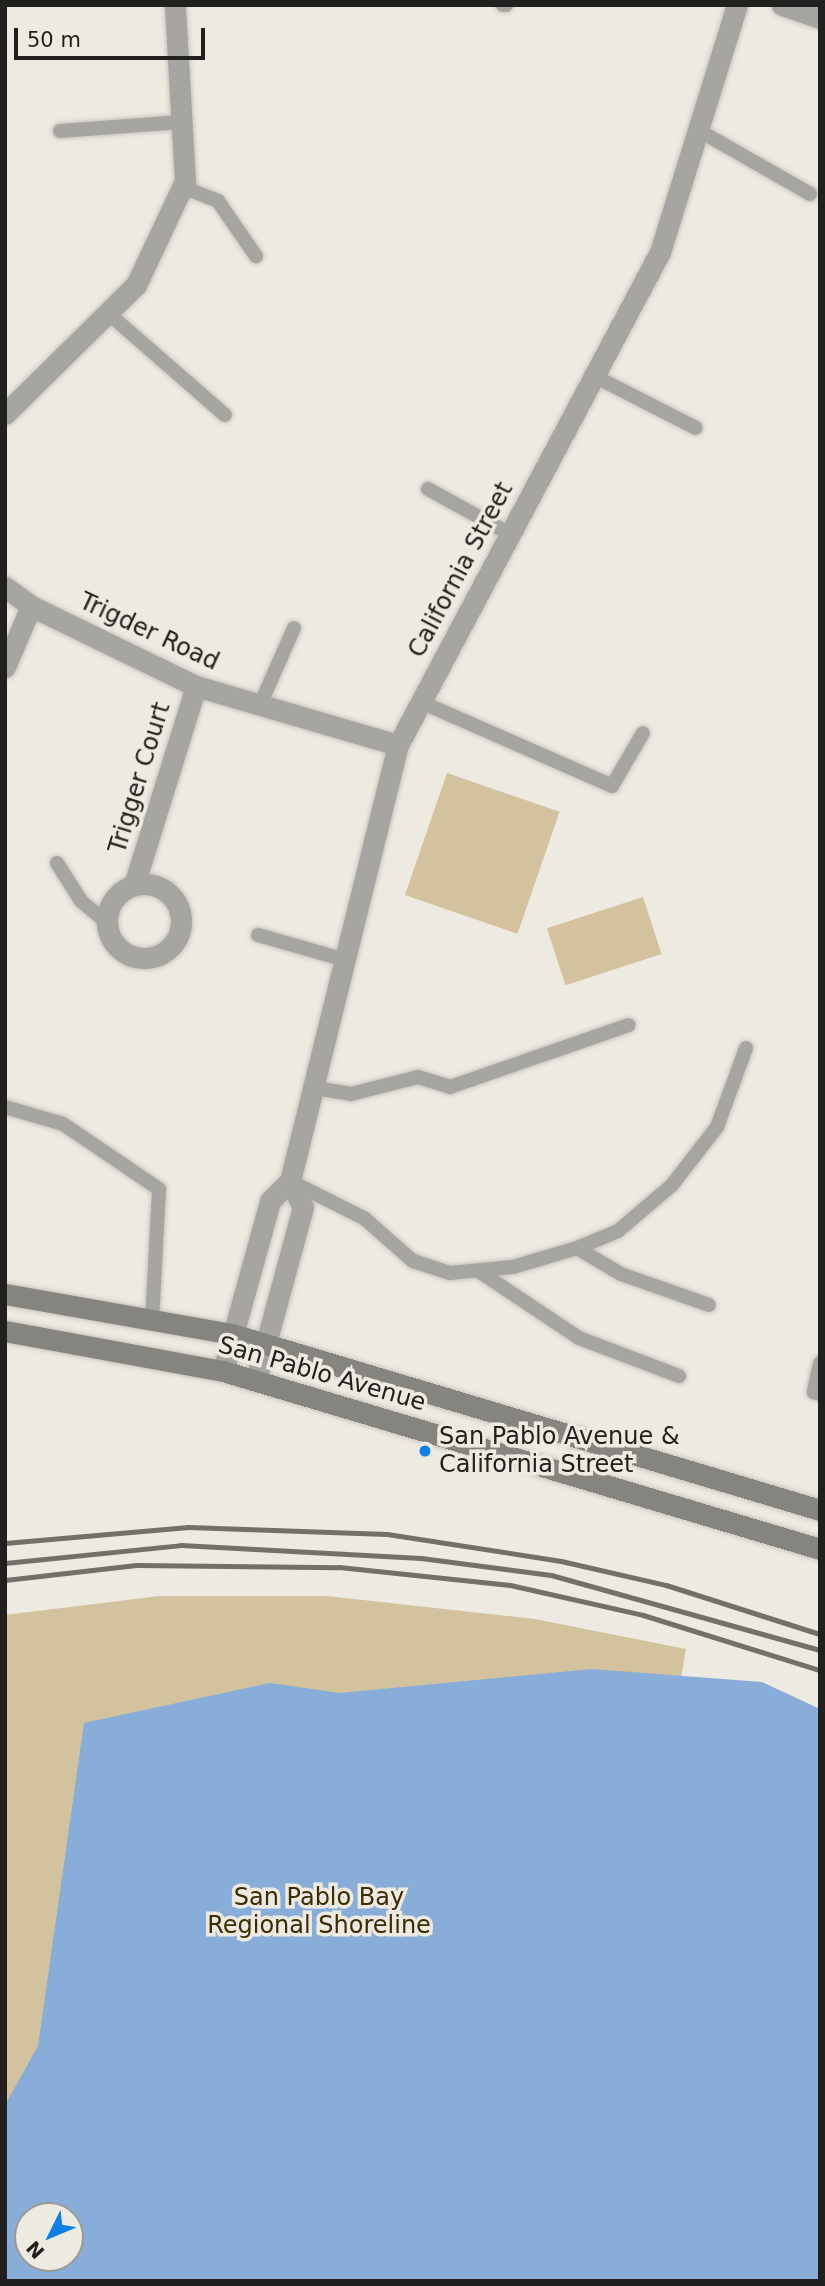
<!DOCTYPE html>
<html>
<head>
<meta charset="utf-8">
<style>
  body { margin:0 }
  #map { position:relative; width:825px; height:2286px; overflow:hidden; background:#edeae2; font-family:"DejaVu Sans",sans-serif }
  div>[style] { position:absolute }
  .green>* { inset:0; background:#d2c29e; transform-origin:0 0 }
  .water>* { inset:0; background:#89add9 }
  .roads { filter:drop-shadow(0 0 2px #c8c6bf) drop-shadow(0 0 2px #c8c6bf) }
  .lane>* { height:14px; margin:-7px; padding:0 7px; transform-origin:7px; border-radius:7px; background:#a6a5a2 }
  .street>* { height:21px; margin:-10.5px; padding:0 10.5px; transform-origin:10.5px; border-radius:10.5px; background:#a6a5a2 }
  .street>.ring { margin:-10.5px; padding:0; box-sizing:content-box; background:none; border:21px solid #a6a5a2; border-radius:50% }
  .secondary>* { height:21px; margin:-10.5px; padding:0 10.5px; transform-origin:10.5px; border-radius:10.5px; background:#86847f }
  .rail>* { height:5px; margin:-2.5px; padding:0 2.5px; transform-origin:2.5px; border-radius:2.5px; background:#72706b }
  .dots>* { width:19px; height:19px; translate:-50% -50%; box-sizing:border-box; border:4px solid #edeae2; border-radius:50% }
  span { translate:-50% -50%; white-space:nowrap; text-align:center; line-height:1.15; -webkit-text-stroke:7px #edeae2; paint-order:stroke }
  .street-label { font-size:24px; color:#22201e }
  .poi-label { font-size:24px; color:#22201e }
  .left { translate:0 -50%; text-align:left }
  .park-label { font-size:24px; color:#3d2c00 }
  .frame { position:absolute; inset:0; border:7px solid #22201e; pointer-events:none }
  .north { position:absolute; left:14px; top:2202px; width:70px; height:70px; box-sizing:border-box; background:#edeae2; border:2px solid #9c9994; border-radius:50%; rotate:227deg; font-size:19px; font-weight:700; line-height:28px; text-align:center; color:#22201e }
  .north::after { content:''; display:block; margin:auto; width:24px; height:32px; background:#0c80e6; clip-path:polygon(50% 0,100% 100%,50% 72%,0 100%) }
  .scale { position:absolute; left:14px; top:28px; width:191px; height:32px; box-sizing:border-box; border:4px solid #22201e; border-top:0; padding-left:9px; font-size:21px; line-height:24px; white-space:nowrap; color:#22201e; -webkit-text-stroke:5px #edeae2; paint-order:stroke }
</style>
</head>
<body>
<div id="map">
  <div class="green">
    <div style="left:447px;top:773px;width:119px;height:129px;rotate:19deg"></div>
    <div style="left:643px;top:897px;width:60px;height:101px;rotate:72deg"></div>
    <div style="clip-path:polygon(evenodd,159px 1596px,327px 1596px,535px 1619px,686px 1649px,576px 2281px,5px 2281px,5px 1615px,159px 1596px,28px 2216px,70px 2216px,70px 2258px,28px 2258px,28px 2216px)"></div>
  </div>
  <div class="water">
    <div style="clip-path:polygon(evenodd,592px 1669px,762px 1682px,820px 1709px,820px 2281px,5px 2281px,5px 2105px,38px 2046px,84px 1723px,270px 1683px,340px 1693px,592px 1669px,28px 2216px,70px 2216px,70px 2258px,28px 2258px,28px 2216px)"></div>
  </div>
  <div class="roads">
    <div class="lane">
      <div style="left:503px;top:5px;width:3px"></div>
      <div style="left:698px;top:130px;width:129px;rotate:29.7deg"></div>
      <div style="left:60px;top:131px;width:122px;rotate:-4.2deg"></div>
      <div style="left:182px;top:187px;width:39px;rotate:21deg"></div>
      <div style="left:218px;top:201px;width:67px;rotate:55.4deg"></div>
      <div style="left:108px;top:313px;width:155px;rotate:41.1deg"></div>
      <div style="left:594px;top:376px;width:114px;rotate:27deg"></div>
      <div style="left:428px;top:489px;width:94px;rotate:28.8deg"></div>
      <div style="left:421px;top:702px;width:209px;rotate:23.7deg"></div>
      <div style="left:612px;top:786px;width:61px;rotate:-59.7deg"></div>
      <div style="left:260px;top:705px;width:84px;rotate:-66.2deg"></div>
      <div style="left:57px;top:863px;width:45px;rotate:57.7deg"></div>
      <div style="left:81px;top:901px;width:34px;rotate:40deg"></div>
      <div style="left:258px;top:935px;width:91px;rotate:16deg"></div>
      <div style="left:314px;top:1088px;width:37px;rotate:9deg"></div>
      <div style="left:351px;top:1094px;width:69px;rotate:-14.2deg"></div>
      <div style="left:418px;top:1077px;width:34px;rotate:17deg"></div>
      <div style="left:450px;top:1087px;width:189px;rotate:-19.1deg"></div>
      <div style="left:5px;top:1107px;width:60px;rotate:16.3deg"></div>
      <div style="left:63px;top:1124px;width:116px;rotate:34.1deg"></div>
      <div style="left:159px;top:1189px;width:133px;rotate:93deg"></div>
      <div style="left:290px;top:1181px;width:83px;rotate:26.6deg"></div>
      <div style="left:364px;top:1218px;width:65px;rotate:41.3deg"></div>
      <div style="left:413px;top:1261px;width:39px;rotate:18deg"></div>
      <div style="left:450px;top:1273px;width:63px;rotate:-5.4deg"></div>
      <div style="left:513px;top:1267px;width:67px;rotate:-16.5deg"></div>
      <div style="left:577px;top:1248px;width:44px;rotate:-22.5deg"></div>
      <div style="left:618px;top:1231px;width:71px;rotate:-40.4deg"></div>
      <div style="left:672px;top:1185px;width:73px;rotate:-52.2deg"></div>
      <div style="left:717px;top:1127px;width:84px;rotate:-69.8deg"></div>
      <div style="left:577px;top:1248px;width:51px;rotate:30.6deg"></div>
      <div style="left:621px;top:1274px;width:93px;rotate:19.4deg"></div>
      <div style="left:480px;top:1272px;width:119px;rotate:33.7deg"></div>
      <div style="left:579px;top:1338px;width:107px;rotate:20.8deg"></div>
      <div style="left:820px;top:1363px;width:30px;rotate:102deg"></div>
      <div style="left:814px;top:1392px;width:6px;rotate:18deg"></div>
    </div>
    <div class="street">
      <div style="left:782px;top:5px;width:40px;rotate:18.9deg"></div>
      <div style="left:5px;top:414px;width:184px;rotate:-44.6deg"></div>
      <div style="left:136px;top:285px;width:115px;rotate:-64.8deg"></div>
      <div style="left:185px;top:181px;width:176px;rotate:-93.3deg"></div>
      <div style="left:5px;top:587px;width:32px;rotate:36deg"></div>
      <div style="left:31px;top:606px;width:183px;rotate:25.9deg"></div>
      <div style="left:196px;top:686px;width:210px;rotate:16.3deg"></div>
      <div style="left:5px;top:667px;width:66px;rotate:-66.9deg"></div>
      <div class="ring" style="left:107px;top:884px;width:53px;height:53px"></div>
      <div style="left:134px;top:885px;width:208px;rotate:-72.7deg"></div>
      <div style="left:223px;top:1371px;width:176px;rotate:-74.5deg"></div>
      <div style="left:270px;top:1201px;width:28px;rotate:-45deg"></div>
      <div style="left:290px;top:1181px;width:449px;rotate:-76.1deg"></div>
      <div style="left:398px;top:745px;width:558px;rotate:-62.01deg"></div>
      <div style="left:660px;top:252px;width:259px;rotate:-72.7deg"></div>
      <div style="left:256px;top:1380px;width:179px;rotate:-74.8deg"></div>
      <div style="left:303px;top:1207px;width:29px;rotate:-117deg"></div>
    </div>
    <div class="secondary">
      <div style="left:5px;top:1294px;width:230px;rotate:10deg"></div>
      <div style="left:232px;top:1334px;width:614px;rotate:16.66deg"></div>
      <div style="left:5px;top:1331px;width:222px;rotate:10.4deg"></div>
      <div style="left:223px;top:1371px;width:623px;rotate:16.6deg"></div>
    </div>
  </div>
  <div class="rail">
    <div style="left:5px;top:1543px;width:184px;rotate:-5deg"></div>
    <div style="left:188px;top:1527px;width:199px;rotate:2deg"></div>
    <div style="left:387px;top:1534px;width:176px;rotate:8.8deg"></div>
    <div style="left:561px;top:1561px;width:108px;rotate:12.9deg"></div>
    <div style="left:666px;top:1585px;width:162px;rotate:17.7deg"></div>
    <div style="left:5px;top:1563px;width:177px;rotate:-5.8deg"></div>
    <div style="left:181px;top:1545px;width:240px;rotate:3.1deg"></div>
    <div style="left:421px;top:1558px;width:131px;rotate:7.5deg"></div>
    <div style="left:551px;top:1575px;width:279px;rotate:15.6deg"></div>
    <div style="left:5px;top:1580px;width:132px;rotate:-6.5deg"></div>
    <div style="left:136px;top:1565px;width:203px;rotate:0.6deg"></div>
    <div style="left:339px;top:1567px;width:172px;rotate:6deg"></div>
    <div style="left:510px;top:1585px;width:136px;rotate:12.7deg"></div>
    <div style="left:643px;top:1615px;width:185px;rotate:17.3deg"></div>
  </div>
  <div class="dots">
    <div style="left:425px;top:1451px;background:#0c80e6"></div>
  </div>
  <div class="street-label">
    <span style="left:461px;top:570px;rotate:-62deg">California Street</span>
    <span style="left:149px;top:632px;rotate:25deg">Trigder Road</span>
    <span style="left:140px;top:778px;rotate:-73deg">Trigger Court</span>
    <span style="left:322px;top:1374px;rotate:16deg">San Pablo Avenue</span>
  </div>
  <div class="poi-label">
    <span class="left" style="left:439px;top:1451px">San Pablo Avenue &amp;<br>California Street</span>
  </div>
  <div class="park-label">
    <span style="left:319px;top:1912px">San Pablo Bay<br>Regional Shoreline</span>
  </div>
  <div class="frame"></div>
  <div class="north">N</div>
  <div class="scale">50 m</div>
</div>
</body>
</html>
